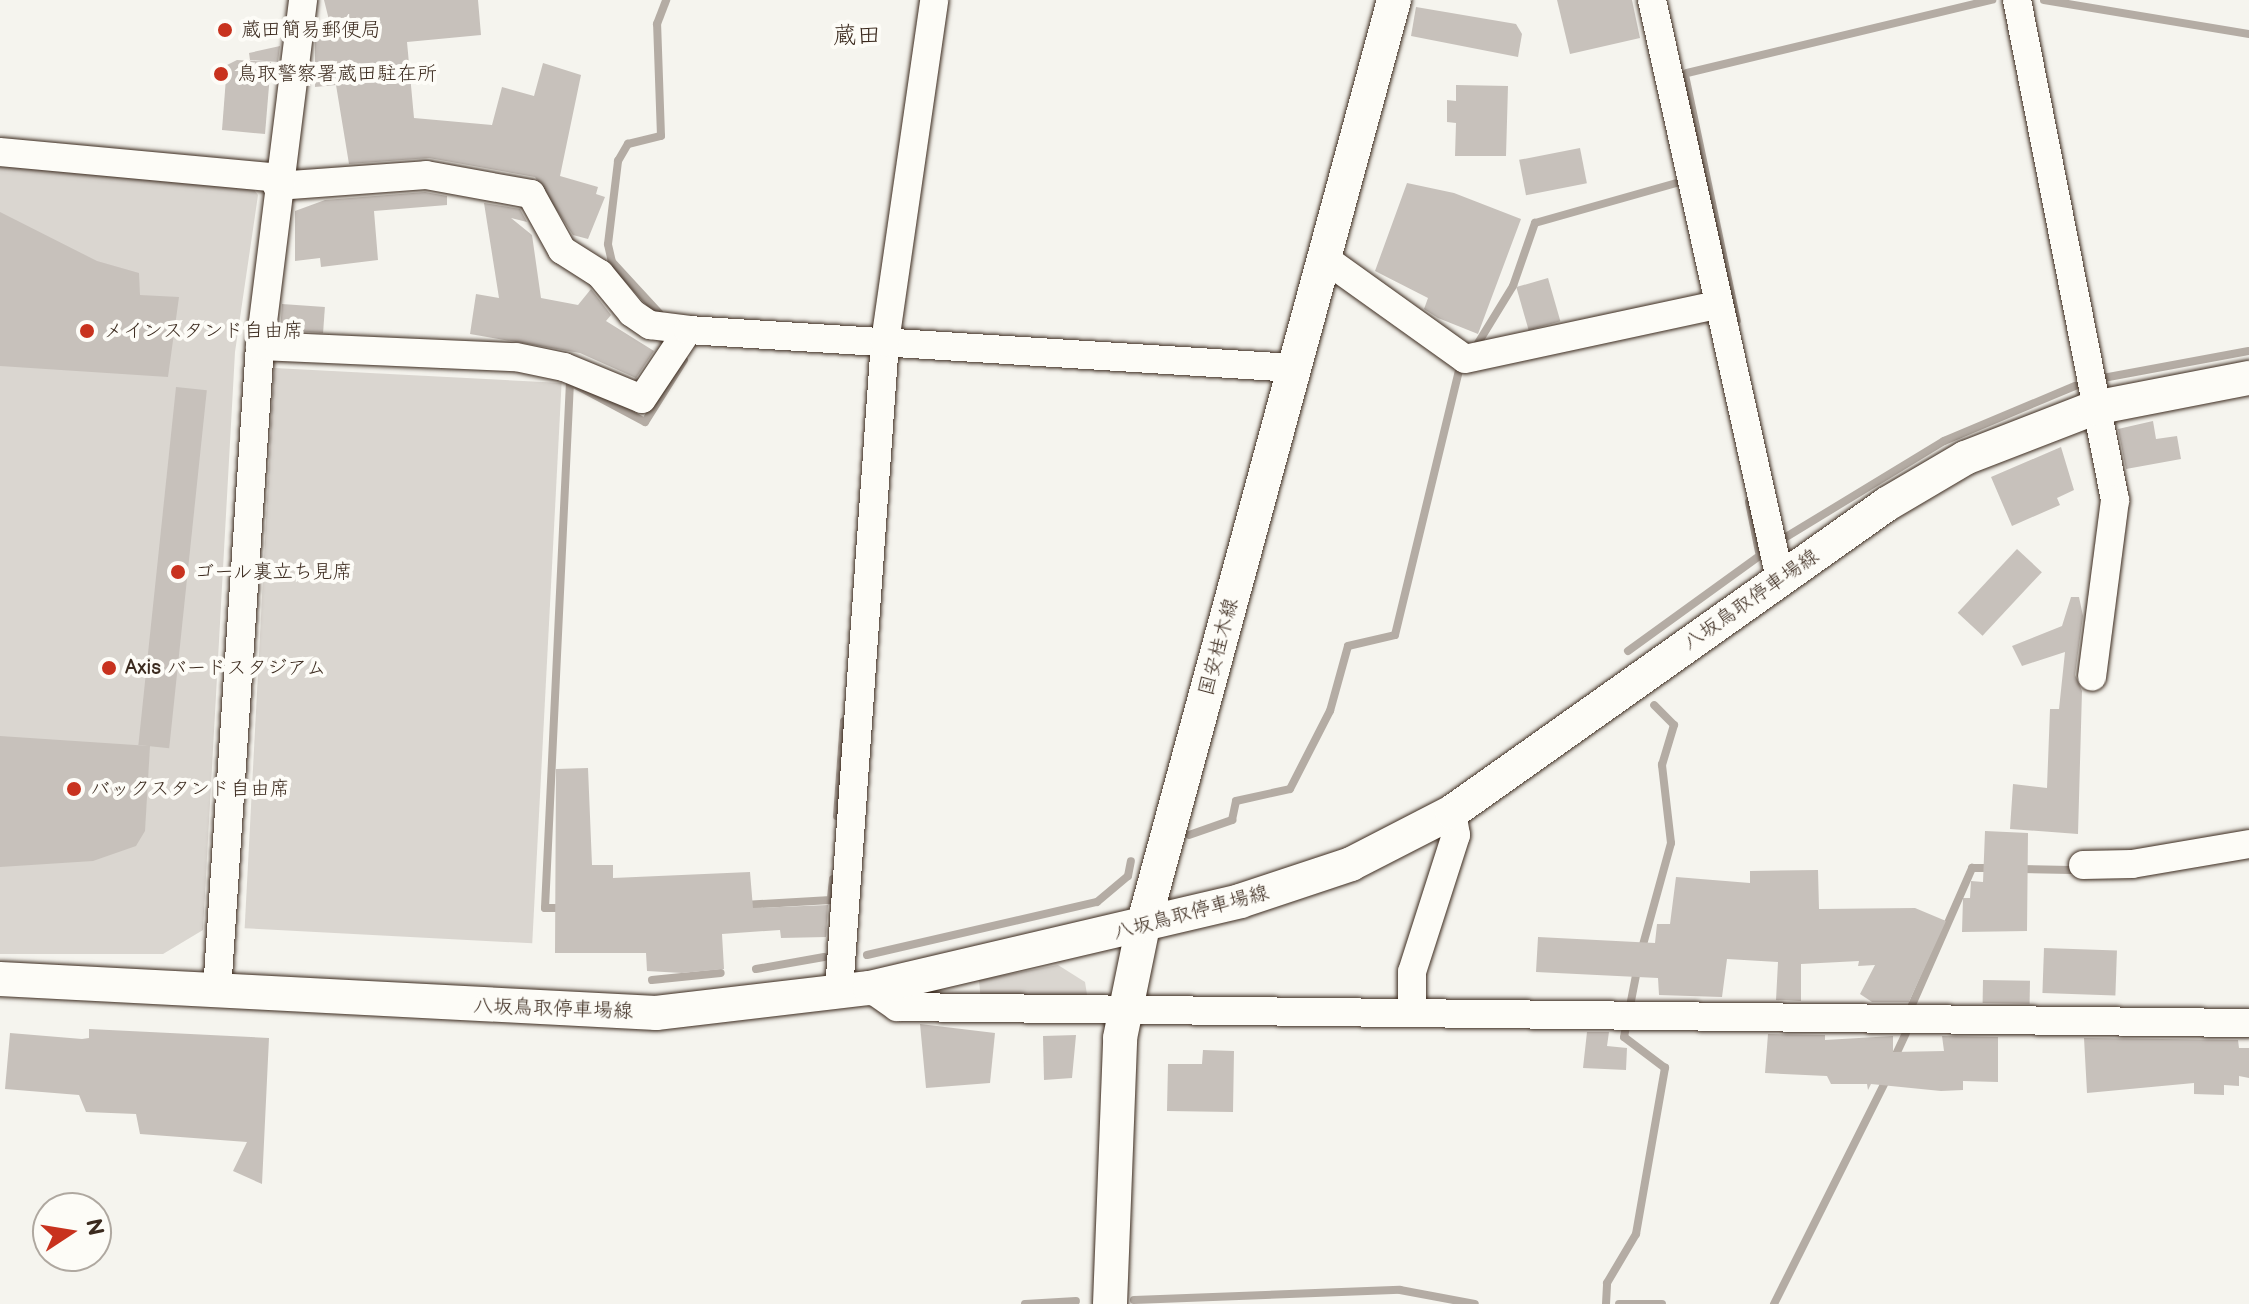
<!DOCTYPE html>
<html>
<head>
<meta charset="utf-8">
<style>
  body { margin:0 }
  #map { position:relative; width:2249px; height:1304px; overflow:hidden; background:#f5f4ee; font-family:"Balsamiq Sans","Klee One",sans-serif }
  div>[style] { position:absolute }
  .green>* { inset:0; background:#dad6d0; transform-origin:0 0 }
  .stream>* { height:8px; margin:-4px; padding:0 4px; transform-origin:4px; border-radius:4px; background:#b4aca4 }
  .building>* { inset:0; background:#c7c1bb; transform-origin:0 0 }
  .roads { filter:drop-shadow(0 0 2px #3b2a1e) drop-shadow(0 0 2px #3b2a1e) }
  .minor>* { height:28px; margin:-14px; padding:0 14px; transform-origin:14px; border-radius:14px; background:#fdfcf7 }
  .major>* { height:34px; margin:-17px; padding:0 17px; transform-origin:17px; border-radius:17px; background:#fdfcf7 }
  .dots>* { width:22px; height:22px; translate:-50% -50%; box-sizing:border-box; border:4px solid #fdfcf7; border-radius:50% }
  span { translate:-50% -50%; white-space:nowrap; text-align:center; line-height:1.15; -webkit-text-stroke:8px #fdfcf7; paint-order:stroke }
  .poi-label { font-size:20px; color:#3b2a1e }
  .left { translate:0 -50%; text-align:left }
  .street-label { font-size:20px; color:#3b2a1e }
  .quarter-label { font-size:24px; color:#3b2a1e }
  .north { position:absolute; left:32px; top:1192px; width:80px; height:80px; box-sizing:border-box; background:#fdfcf7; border:2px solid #afa8a0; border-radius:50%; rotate:78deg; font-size:22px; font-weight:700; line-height:32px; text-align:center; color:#3b2a1e }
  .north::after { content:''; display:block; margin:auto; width:28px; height:36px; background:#c8321e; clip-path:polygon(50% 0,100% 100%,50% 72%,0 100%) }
</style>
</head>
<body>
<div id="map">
  <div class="green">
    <div style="clip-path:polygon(0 164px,252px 187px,258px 195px,235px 352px,203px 930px,163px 954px,0 954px)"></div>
    <div style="left:274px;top:368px;width:288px;height:561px;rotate:3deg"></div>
    <div style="clip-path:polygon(1058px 965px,1085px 982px,1088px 1001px,981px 1002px,979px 980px)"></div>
  </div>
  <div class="stream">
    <div style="left:2044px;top:0;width:208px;rotate:9.4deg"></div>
    <div style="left:1687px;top:73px;width:314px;rotate:-13.5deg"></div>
    <div style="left:1685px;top:75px;width:251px;rotate:78.1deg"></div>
    <div style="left:660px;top:314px;width:71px;rotate:-132.7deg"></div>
    <div style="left:612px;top:262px;width:18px;rotate:-103deg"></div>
    <div style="left:608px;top:244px;width:84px;rotate:-83.1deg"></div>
    <div style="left:618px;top:161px;width:20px;rotate:-60deg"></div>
    <div style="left:628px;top:144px;width:34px;rotate:-14deg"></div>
    <div style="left:661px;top:136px;width:112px;rotate:-92deg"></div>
    <div style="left:657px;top:24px;width:26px;rotate:-69deg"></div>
    <div style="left:1475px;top:348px;width:73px;rotate:-58.5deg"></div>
    <div style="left:1513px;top:286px;width:67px;rotate:-70.8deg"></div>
    <div style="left:1535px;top:223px;width:147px;rotate:-15.8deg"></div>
    <div style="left:2103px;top:378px;width:148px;rotate:-10.5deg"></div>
    <div style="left:1749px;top:502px;width:51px;rotate:78.7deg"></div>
    <div style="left:1786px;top:537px;width:185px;rotate:-31.3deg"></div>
    <div style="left:1944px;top:441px;width:142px;rotate:-22.8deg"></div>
    <div style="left:1628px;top:651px;width:160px;rotate:-35.9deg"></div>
    <div style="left:837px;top:816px;width:95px;rotate:-85.8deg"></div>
    <div style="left:1189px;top:835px;width:46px;rotate:-19.2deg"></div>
    <div style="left:1232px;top:820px;width:19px;rotate:-78deg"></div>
    <div style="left:1236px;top:801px;width:55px;rotate:-12.5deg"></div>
    <div style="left:1290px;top:789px;width:88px;rotate:-62.9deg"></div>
    <div style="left:1330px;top:711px;width:67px;rotate:-74.5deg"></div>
    <div style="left:1348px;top:646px;width:48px;rotate:-13.2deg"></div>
    <div style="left:1395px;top:635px;width:277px;rotate:-76.4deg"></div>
    <div style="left:2020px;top:869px;width:51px;rotate:1.1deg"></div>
    <div style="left:831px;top:898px;width:19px;rotate:-84deg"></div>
    <div style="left:744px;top:905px;width:87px;rotate:-3.3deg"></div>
    <div style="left:562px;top:908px;width:17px;rotate:180deg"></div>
    <div style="left:545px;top:908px;width:527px;rotate:-87.28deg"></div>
    <div style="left:570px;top:382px;width:85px;rotate:28.1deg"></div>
    <div style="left:645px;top:422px;width:73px;rotate:-57.8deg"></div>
    <div style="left:1641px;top:952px;width:113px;rotate:-74.6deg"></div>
    <div style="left:1671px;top:843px;width:79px;rotate:-96.6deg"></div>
    <div style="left:1662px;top:765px;width:42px;rotate:-73.3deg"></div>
    <div style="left:1674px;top:725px;width:28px;rotate:-135deg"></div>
    <div style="left:867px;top:955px;width:236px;rotate:-13deg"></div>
    <div style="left:1097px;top:902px;width:40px;rotate:-40deg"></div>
    <div style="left:1128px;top:876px;width:15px;rotate:-79deg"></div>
    <div style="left:756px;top:969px;width:69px;rotate:-10deg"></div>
    <div style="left:652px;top:980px;width:69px;rotate:-5.8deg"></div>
    <div style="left:1912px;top:1005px;width:150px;rotate:-66.3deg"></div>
    <div style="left:1972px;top:868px;width:22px"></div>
    <div style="left:1892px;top:1063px;width:33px;rotate:-65deg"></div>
    <div style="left:1134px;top:1300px;width:266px;rotate:-2.2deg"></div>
    <div style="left:1400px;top:1290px;width:76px;rotate:10.6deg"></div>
    <div style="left:1025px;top:1304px;width:51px;rotate:-3.4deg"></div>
    <div style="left:1606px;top:1304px;width:21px;rotate:-87deg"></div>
    <div style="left:1607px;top:1283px;width:57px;rotate:-59.4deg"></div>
    <div style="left:1636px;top:1234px;width:169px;rotate:-80.1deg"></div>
    <div style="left:1665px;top:1068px;width:51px;rotate:-142.9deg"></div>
    <div style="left:1624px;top:1037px;width:68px;rotate:-79deg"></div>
    <div style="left:1619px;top:1304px;width:43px"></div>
    <div style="left:1774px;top:1304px;width:255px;rotate:-63.4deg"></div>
  </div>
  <div class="building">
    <div style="clip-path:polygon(324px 0,478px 0,481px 35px,407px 42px,414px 118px,492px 125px,502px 87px,534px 96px,543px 63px,581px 75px,560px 176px,598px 187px,596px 194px,605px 197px,588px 239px,573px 235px,535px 177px,429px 158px,349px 164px,336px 85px,315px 87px,315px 40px,333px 36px)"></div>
    <div style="clip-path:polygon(1557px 0,1632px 0,1640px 38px,1570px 54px)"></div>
    <div style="clip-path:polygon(1416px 7px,1516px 24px,1522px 34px,1518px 57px,1411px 36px)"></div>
    <div style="clip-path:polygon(280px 46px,278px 62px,250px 60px,249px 53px)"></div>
    <div style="clip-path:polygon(237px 60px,271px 62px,265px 134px,222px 130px,227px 65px)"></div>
    <div style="clip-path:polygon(1456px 85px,1508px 86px,1506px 156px,1455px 156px,1456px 123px,1447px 122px,1447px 100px,1456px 101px)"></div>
    <div style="left:1580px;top:148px;width:36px;height:62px;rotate:79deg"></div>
    <div style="clip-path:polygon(1407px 183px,1454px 193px,1521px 219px,1478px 334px,1438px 318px,1424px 309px,1428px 298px,1375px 271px)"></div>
    <div style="clip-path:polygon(425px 192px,447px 196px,447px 205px,374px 211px,378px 260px,321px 267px,320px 258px,295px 261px,295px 211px,325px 200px)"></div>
    <div style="clip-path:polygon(484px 203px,520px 209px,527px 222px,511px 218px,532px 235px,541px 298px,578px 305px,591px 289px,611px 315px,606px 321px,654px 351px,636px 378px,580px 353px,470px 334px,476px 294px,499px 298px)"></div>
    <div style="clip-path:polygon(0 212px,97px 261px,139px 273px,140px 295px,179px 297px,168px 377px,0 366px)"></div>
    <div style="left:1548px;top:278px;width:45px;height:33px;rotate:74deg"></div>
    <div style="left:282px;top:304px;width:43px;height:26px;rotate:4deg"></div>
    <div style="left:176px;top:387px;width:31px;height:360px;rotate:6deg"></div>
    <div style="clip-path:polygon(2153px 421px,2156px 439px,2177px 436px,2181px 459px,2126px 469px,2118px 429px)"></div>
    <div style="clip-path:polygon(2061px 447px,2074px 490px,2057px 498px,2060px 505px,2012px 526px,1991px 477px)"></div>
    <div style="left:2017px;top:549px;width:34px;height:87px;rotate:43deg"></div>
    <div style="clip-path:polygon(2071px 597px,2079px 597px,2083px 616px,2075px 675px,2082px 691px,2078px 834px,2010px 829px,2013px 784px,2047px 788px,2050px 709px,2059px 709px,2065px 652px,2022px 666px,2012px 646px,2062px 626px)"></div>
    <div style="clip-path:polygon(0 736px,150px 746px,145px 831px,136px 846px,93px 861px,0 867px)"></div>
    <div style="clip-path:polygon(588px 768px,592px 865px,613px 865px,613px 878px,750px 872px,753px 908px,828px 905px,826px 937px,781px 938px,780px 930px,722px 934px,724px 969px,682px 973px,647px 971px,646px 953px,555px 953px,556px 769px)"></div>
    <div style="clip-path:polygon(1985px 831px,2028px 833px,2027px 931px,1962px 932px,1963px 898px,1970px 898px,1971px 881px,1983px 882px)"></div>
    <div style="clip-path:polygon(1818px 870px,1819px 909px,1915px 908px,1946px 921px,1909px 1002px,1872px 1002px,1860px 994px,1875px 965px,1858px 966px,1859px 961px,1801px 964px,1801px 1001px,1776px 1000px,1778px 962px,1727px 959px,1722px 997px,1659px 995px,1658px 978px,1536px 972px,1538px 937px,1655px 943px,1657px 924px,1670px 924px,1676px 877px,1750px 883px,1750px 871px)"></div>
    <div style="left:2044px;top:948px;width:73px;height:45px;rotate:2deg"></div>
    <div style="left:1983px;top:980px;width:47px;height:23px;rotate:1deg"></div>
    <div style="clip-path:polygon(920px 1024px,995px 1033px,990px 1083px,926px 1088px)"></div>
    <div style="clip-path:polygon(89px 1029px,269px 1038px,262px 1184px,233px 1171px,247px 1142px,140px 1134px,136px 1114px,86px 1112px,79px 1095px,5px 1089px,10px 1033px,82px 1039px,89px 1038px)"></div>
    <div style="clip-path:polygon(1587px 1032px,1609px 1032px,1607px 1046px,1627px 1048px,1626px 1070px,1583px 1068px)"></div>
    <div style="clip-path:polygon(1768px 1034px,1825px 1035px,1825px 1040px,1893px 1036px,1893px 1052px,1944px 1051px,1942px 1036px,1998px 1037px,1998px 1082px,1963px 1081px,1963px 1090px,1941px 1091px,1871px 1084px,1868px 1090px,1867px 1084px,1831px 1084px,1827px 1076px,1765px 1073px)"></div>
    <div style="clip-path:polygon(1076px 1035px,1072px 1078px,1044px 1080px,1043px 1036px)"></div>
    <div style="clip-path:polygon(2084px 1038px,2238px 1040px,2239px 1048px,2249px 1048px,2249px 1078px,2239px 1076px,2239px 1086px,2224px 1085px,2224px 1095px,2194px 1094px,2194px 1083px,2087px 1093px)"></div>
    <div style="clip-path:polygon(1203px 1050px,1234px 1051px,1233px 1112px,1167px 1111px,1168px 1064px,1202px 1064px)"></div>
  </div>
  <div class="roads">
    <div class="minor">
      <div style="left:1652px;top:0;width:593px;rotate:77.53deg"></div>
      <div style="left:2017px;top:0;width:510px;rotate:78.91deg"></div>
      <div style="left:2115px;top:500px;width:178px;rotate:97.4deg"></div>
      <div style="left:0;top:152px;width:279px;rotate:5.3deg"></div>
      <div style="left:277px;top:186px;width:149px;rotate:-4.2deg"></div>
      <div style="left:426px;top:175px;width:107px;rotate:10.3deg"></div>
      <div style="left:531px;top:194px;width:64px;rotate:61deg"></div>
      <div style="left:562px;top:250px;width:45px;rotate:32.3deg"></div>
      <div style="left:600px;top:274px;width:50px;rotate:50.6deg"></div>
      <div style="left:632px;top:313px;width:22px;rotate:34deg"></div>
      <div style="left:650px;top:325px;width:38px;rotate:7deg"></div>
      <div style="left:1324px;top:258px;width:173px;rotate:35.6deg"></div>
      <div style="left:1465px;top:359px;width:258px;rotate:-12.1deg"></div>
      <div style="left:260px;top:346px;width:256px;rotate:2.5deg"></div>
      <div style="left:516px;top:357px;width:49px;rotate:11.8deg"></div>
      <div style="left:564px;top:367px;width:84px;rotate:22.3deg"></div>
      <div style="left:642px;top:399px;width:83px;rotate:-56.3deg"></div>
      <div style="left:688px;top:330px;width:607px;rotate:3.59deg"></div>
      <div style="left:2083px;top:865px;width:49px;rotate:-1.2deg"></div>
      <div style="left:2132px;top:864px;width:119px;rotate:-9.7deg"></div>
      <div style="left:870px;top:988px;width:33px;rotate:35deg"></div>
      <div style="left:897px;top:1007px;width:1352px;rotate:0.68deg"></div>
      <div style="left:217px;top:991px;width:646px;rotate:-86.19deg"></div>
      <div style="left:260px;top:346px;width:349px;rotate:-82.9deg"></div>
      <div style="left:839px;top:991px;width:651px;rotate:-85.95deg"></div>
      <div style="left:885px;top:342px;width:345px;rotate:-81.8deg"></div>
      <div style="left:1412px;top:1009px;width:37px;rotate:-90deg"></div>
      <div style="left:1412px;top:972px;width:144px;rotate:-72.2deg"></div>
      <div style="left:1456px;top:835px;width:23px;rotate:-100deg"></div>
    </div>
    <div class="major">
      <div style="left:0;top:979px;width:657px;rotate:2.97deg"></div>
      <div style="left:656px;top:1013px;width:215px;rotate:-6.7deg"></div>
      <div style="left:870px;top:988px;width:380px;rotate:-13.2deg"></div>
      <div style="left:1240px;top:901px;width:117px;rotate:-18.4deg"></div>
      <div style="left:1351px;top:864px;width:114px;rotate:-27.2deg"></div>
      <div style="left:1452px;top:812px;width:533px;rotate:-35.3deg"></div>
      <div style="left:1887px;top:504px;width:91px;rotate:-30.5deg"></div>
      <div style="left:1965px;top:458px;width:138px;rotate:-21.2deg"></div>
      <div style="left:2094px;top:408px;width:158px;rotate:-11deg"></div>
      <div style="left:1110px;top:1304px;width:266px;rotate:-87.8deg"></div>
      <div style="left:1120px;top:1038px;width:114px;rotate:-78.4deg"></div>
      <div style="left:1143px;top:926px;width:959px;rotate:-74.83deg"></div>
    </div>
  </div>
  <div class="dots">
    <div style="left:225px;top:30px;background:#c8321e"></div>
    <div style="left:221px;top:74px;background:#c8321e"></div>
    <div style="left:87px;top:331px;background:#c8321e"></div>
    <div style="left:178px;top:572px;background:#c8321e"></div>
    <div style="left:109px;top:668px;background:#c8321e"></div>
    <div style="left:74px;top:789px;background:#c8321e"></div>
  </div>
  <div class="poi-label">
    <span class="left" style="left:241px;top:30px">蔵田簡易郵便局</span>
    <span class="left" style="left:237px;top:74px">鳥取警察署蔵田駐在所</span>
    <span class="left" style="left:103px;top:331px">メインスタンド自由席</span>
    <span class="left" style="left:194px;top:572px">ゴール裏立ち見席</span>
    <span class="left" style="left:125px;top:668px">Axis バードスタジアム</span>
    <span class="left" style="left:90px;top:789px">バックスタンド自由席</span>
  </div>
  <div class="street-label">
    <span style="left:1751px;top:600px;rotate:-35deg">八坂鳥取停車場線</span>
    <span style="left:1219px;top:647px;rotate:-75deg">国安桂木線</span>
    <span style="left:1191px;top:913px;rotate:-15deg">八坂鳥取停車場線</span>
    <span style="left:553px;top:1009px;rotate:2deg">八坂鳥取停車場線</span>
  </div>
  <div class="quarter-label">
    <span style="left:857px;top:36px">蔵田</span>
  </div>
  <div class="north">N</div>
</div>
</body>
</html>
